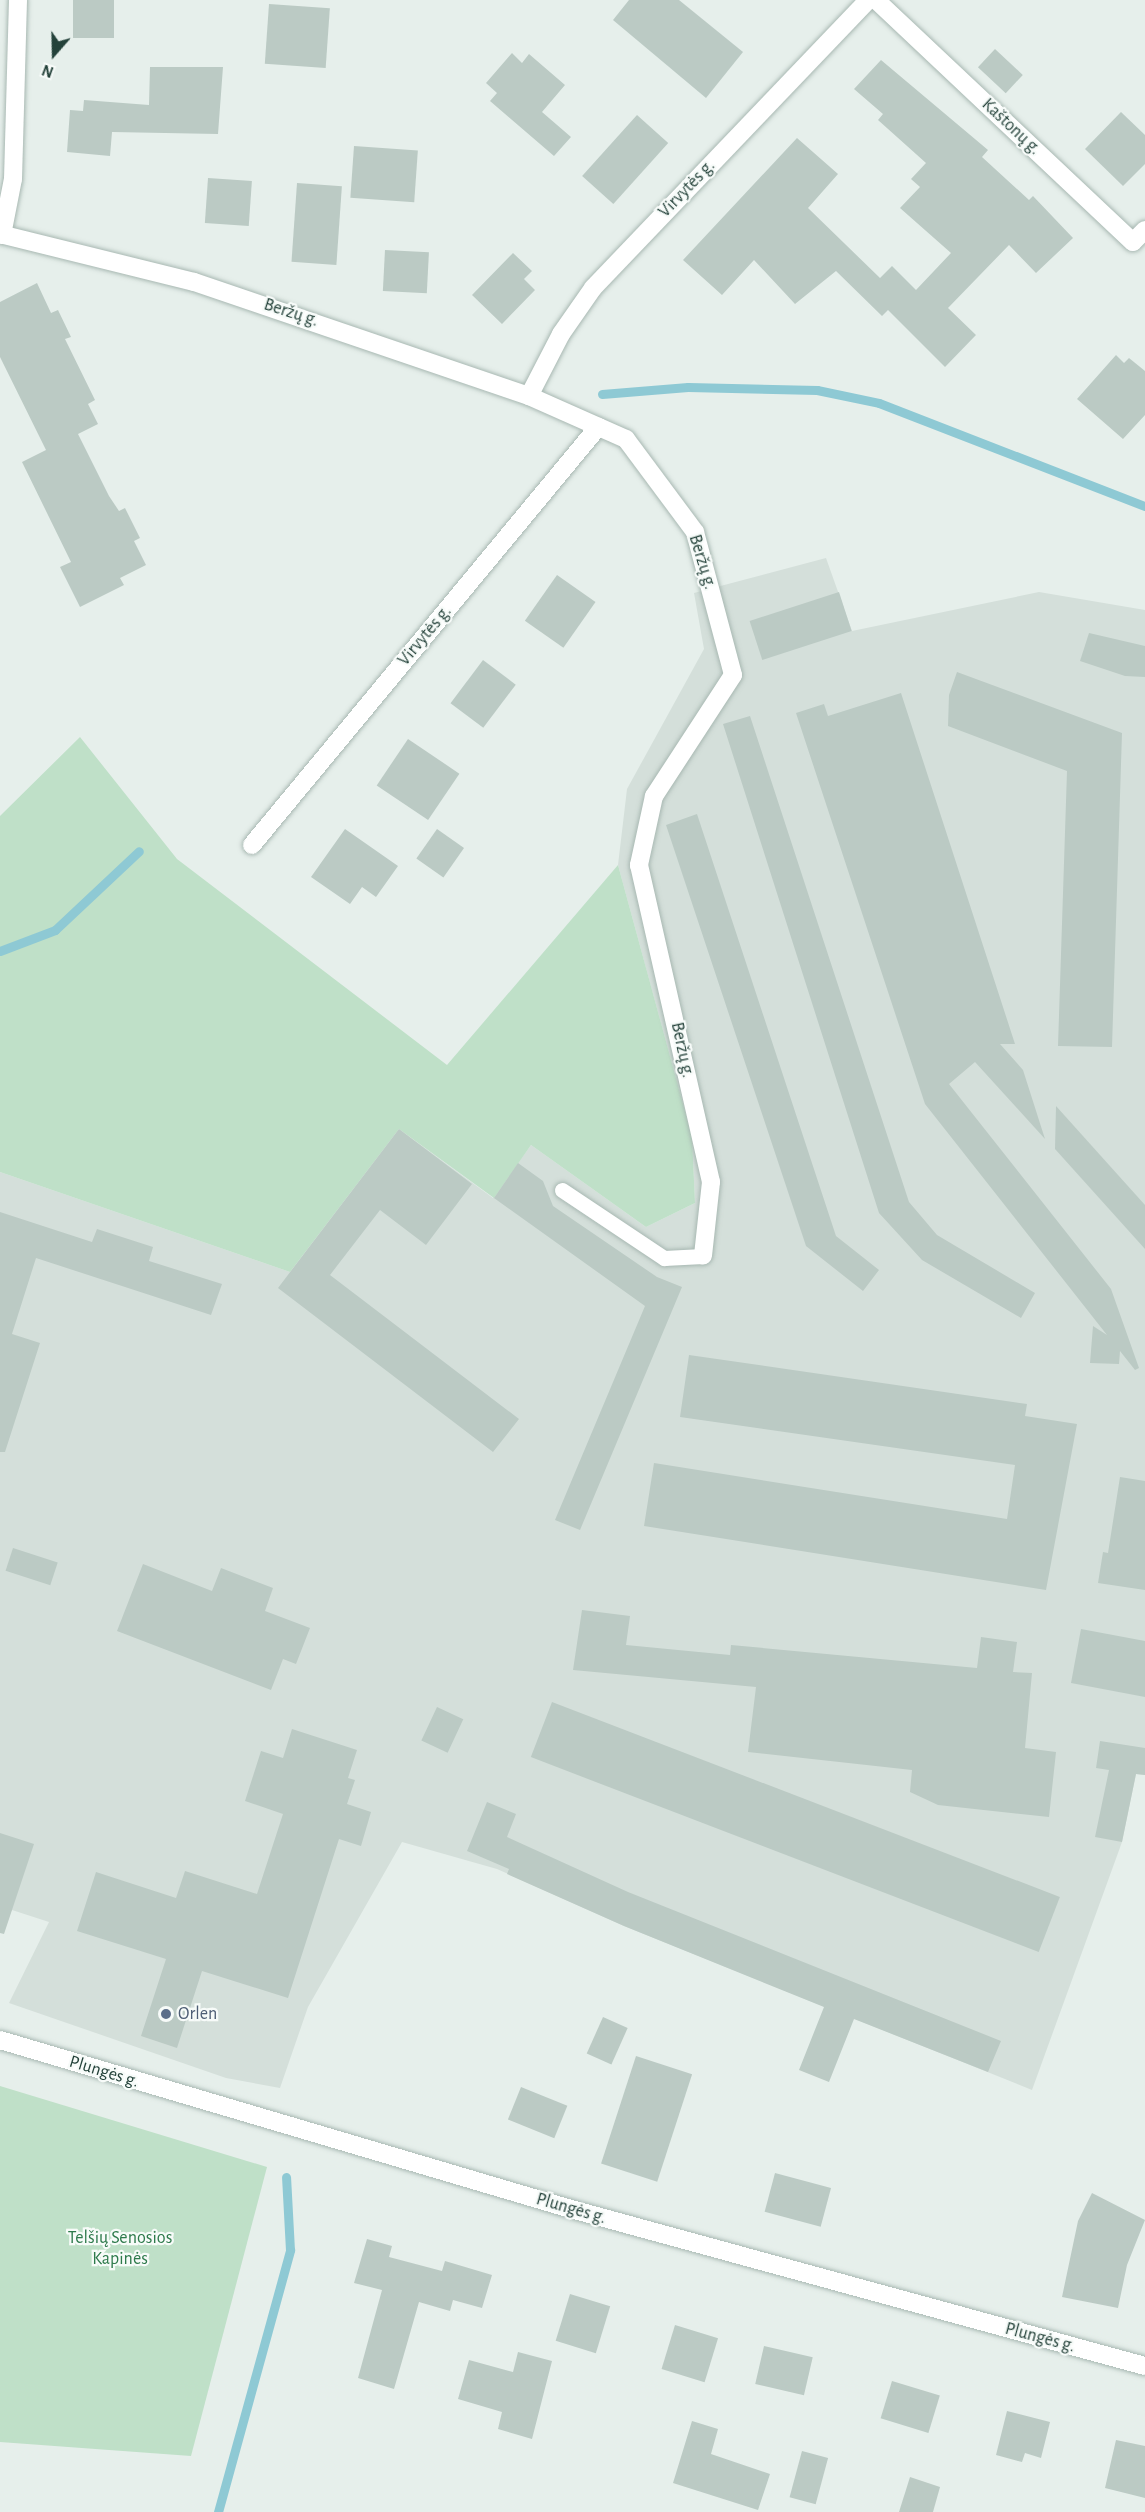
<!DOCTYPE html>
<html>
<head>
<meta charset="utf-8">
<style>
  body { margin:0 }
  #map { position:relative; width:1145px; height:2512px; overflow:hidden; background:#e6efeb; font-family:"Alegreya Sans",sans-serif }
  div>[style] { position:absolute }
  .built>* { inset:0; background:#d4dfda }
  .green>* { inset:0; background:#bfe0c8 }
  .stream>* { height:9px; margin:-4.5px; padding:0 4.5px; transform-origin:4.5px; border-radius:4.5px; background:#8ec9d4 }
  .building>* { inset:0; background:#bbcac4; transform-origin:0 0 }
  .roads { filter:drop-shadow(0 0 2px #a8b8b2) drop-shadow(0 0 2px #a8b8b2) }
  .lane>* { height:15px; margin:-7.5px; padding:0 7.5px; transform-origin:7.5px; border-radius:7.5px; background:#fff }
  .street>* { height:18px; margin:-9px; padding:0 9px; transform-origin:9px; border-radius:9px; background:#fff }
  .secondary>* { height:18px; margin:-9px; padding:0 9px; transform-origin:9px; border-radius:9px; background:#fff }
  .dots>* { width:16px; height:16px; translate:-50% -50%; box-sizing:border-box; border:3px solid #f7fbf9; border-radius:50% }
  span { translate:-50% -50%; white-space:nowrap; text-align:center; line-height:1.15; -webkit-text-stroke:4.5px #f7fbf9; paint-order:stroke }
  .street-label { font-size:18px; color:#24423a }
  .service-label { font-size:18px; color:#4e5e75 }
  .left { translate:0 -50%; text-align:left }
  .park-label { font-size:18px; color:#2d7a4b }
  .north { position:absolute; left:24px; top:24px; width:60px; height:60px; -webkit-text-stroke:4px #f7fbf9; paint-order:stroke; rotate:200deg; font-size:16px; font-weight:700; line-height:24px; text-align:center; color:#24423a }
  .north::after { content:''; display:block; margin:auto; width:21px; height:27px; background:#24423a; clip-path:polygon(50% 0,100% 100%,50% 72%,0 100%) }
</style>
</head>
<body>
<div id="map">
  <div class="built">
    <div style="clip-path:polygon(826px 558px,852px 631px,1039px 592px,1145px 610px,1145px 1775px,1136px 1774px,1122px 1842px,1032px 2090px,624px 1926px,497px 1869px,402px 1842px,308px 2007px,280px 2088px,226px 2078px,9px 2003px,49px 1922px,12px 1910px,0 1926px,0 1172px,290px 1272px,399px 1129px,493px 1198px,531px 1145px,646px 1227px,695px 1203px,692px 1138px,618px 865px,627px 789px,704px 649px,694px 593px)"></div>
  </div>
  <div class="green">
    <div style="clip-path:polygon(80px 737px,177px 859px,447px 1065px,618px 865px,692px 1137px,695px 1203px,646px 1227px,531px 1145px,494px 1198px,399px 1129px,290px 1272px,0 1172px,0 816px)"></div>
    <div style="clip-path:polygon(0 2086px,267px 2167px,191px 2456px,0 2442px)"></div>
  </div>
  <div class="stream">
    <div style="left:602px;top:394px;width:86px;rotate:-4.7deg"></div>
    <div style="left:688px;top:387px;width:129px;rotate:1.3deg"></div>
    <div style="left:817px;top:390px;width:63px;rotate:11.8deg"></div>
    <div style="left:879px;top:403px;width:285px;rotate:21.2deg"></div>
    <div style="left:0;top:951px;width:59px;rotate:-20.9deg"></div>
    <div style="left:55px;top:930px;width:115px;rotate:-43.2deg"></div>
    <div style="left:218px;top:2512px;width:272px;rotate:-74.6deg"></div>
    <div style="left:290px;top:2250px;width:73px;rotate:-93.1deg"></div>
  </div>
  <div class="building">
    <div style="left:73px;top:0;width:41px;height:38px"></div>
    <div style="clip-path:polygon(629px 0,679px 0,743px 52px,706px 98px,613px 20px)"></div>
    <div style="left:269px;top:4px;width:61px;height:60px;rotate:4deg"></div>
    <div style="left:995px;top:49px;width:38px;height:25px;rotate:43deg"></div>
    <div style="clip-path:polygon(512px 53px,522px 63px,529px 54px,565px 85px,542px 112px,571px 137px,554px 156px,490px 101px,497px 93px,486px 83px)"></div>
    <div style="clip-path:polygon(881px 60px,988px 150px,982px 157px,1029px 200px,1033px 196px,1073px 238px,1036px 273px,1009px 245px,948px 308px,976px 335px,945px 367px,888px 310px,882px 316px,836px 271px,795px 304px,754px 260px,722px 295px,683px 260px,797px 138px,838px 174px,808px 208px,880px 278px,892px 266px,916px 290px,951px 253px,900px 208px,920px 187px,911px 179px,926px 163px,878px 120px,883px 114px,854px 89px)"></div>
    <div style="clip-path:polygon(150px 67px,223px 67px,218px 134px,112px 132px,110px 156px,67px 152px,70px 110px,83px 111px,84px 100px,149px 105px)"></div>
    <div style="clip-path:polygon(1121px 112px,1145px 135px,1145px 164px,1123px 186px,1085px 149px)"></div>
    <div style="left:637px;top:115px;width:42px;height:82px;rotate:42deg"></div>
    <div style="left:354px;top:146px;width:64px;height:52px;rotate:4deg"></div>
    <div style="left:208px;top:178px;width:44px;height:45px;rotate:4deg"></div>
    <div style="left:297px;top:183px;width:45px;height:79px;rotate:4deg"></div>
    <div style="left:385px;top:250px;width:44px;height:41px;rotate:3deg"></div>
    <div style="clip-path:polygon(513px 253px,532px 271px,524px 279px,535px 290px,502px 324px,472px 295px)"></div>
    <div style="clip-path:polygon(37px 283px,51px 313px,58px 310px,71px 337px,65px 339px,95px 400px,88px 404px,98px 424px,78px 434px,109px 496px,119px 511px,125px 508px,140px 538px,134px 541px,146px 565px,120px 578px,124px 585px,80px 607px,60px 567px,71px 562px,22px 462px,46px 450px,0 357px,0 302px)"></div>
    <div style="clip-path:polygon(1116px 355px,1124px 363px,1129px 358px,1145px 371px,1145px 415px,1123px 439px,1077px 399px)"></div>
    <div style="left:557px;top:575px;width:47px;height:56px;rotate:35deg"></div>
    <div style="left:839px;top:592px;width:41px;height:94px;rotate:72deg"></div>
    <div style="clip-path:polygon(1089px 633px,1145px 646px,1145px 677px,1125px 676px,1080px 661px)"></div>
    <div style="left:483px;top:660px;width:41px;height:54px;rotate:37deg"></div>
    <div style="clip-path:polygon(957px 672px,1122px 733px,1112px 1047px,1058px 1046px,1067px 771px,948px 726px,949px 695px)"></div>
    <div style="clip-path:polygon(901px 693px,1015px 1044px,1000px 1044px,1023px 1070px,1045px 1139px,975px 1062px,949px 1084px,1111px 1289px,1139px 1368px,1135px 1370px,1120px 1351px,1119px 1364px,1090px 1363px,1093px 1326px,1107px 1335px,925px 1104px,796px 713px,824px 704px,828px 716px)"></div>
    <div style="clip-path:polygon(750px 716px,909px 1202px,937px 1235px,1035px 1293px,1021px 1318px,922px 1260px,879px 1213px,723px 724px)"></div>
    <div style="left:408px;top:739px;width:62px;height:56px;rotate:34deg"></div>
    <div style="clip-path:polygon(697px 814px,836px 1236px,879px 1270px,863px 1291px,806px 1246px,666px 825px)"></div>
    <div style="clip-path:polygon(345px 829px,398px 866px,376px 897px,362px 887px,350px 904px,311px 877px)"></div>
    <div style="left:437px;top:829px;width:33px;height:36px;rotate:35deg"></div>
    <div style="clip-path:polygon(1056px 1106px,1145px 1205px,1145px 1249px,1055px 1149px)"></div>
    <div style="clip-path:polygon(399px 1129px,472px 1184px,426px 1245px,380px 1210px,330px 1275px,519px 1419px,493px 1452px,278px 1288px)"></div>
    <div style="clip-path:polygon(518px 1163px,543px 1181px,553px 1206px,657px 1277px,682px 1287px,580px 1530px,555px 1520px,645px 1306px,494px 1198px)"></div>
    <div style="clip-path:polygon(0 1212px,92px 1242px,97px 1229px,153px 1247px,149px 1261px,222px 1284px,211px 1315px,36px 1258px,12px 1334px,40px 1343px,5px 1452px,0 1452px)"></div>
    <div style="clip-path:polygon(689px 1355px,1027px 1404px,1025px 1416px,1077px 1424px,1046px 1590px,644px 1526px,654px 1463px,1007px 1519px,1015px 1465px,680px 1417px)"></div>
    <div style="clip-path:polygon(1120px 1477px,1145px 1481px,1145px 1590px,1098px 1583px,1103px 1552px,1108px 1553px)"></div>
    <div style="left:13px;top:1548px;width:47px;height:24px;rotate:18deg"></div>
    <div style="clip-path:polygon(143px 1564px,212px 1591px,221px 1568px,273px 1588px,265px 1611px,310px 1628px,296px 1664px,283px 1659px,271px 1690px,117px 1631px)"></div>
    <div style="clip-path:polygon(582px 1610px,630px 1616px,626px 1645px,730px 1655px,731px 1645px,977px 1668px,981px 1637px,1017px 1642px,1013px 1672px,1032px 1673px,1025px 1748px,1056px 1752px,1049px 1817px,938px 1805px,910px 1792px,912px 1770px,748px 1752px,756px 1687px,573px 1670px)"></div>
    <div style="clip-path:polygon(1081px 1629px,1145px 1641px,1145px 1697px,1071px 1683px)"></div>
    <div style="left:552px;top:1702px;width:544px;height:59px;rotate:21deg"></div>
    <div style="left:437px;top:1707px;width:29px;height:37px;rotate:25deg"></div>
    <div style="clip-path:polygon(292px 1729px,357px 1750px,348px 1778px,355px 1780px,347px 1804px,371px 1812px,361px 1846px,339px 1839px,288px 1998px,202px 1971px,177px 2048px,141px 2036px,166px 1959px,77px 1931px,96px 1872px,176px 1898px,185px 1871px,257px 1894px,283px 1814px,245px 1801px,261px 1751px,283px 1758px)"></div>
    <div style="clip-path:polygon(1100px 1741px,1145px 1748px,1145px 1775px,1136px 1774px,1122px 1842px,1095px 1837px,1109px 1770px,1096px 1768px)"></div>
    <div style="clip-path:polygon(487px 1802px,516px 1814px,507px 1837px,628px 1892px,1001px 2041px,988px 2072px,854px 2019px,829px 2082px,799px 2070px,824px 2007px,624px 1926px,507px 1874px,509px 1869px,467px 1851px)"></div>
    <div style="clip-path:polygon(0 1833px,34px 1844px,4px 1934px,0 1933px)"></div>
    <div style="left:603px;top:2017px;width:27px;height:40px;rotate:24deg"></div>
    <div style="left:636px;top:2056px;width:59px;height:113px;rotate:18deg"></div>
    <div style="left:521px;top:2087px;width:50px;height:35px;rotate:22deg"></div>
    <div style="left:775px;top:2173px;width:58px;height:40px;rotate:15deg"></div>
    <div style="clip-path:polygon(1092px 2193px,1145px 2220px,1127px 2265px,1118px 2308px,1062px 2297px,1078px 2221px)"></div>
    <div style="clip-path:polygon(367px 2239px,392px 2246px,389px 2257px,442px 2271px,445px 2261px,492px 2275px,482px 2308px,453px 2300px,450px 2311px,419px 2302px,394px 2389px,358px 2378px,382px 2290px,354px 2283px)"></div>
    <div style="left:570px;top:2294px;width:42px;height:49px;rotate:17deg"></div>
    <div style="left:675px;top:2325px;width:45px;height:46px;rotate:17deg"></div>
    <div style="left:764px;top:2346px;width:50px;height:39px;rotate:13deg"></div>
    <div style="clip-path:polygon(518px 2352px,552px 2361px,532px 2439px,498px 2429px,502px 2412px,458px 2399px,469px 2360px,513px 2372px)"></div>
    <div style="left:892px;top:2381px;width:50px;height:39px;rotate:17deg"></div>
    <div style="clip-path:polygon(1007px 2411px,1050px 2422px,1041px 2458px,1025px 2453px,1022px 2462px,996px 2455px)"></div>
    <div style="clip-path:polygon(692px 2421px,718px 2429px,711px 2454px,770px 2474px,758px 2510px,673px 2483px)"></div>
    <div style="clip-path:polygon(1116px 2440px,1145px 2446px,1145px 2498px,1105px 2488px)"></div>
    <div style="left:802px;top:2451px;width:27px;height:48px;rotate:15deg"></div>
    <div style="clip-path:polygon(910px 2477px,940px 2487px,933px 2512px,899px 2512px)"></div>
  </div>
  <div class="roads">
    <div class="lane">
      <div style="left:562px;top:1190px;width:123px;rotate:33.7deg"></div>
      <div style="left:664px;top:1258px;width:39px;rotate:-3deg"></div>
    </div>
    <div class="street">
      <div style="left:876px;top:0;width:353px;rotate:43.3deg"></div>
      <div style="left:1133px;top:242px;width:17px;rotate:-45deg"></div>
      <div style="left:0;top:234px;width:200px;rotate:13.9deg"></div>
      <div style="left:194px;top:282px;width:354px;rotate:18.8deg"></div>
      <div style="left:529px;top:396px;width:106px;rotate:23.9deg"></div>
      <div style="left:626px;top:439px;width:116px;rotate:53.4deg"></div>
      <div style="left:695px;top:532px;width:148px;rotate:75.1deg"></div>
      <div style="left:733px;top:675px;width:145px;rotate:123.1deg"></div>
      <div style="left:654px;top:796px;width:71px;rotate:102.3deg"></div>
      <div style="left:639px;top:865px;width:325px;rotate:77.2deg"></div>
      <div style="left:711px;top:1182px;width:74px;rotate:96.2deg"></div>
      <div style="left:2px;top:235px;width:57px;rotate:-78.9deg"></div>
      <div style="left:13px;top:179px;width:179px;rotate:-88.4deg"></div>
      <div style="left:529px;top:396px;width:70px;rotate:-62.7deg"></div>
      <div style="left:561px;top:334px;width:56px;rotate:-55.2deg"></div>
      <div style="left:593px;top:288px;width:398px;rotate:-46.3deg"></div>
      <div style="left:252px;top:845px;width:543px;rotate:-50.38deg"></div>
    </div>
    <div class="secondary">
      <div style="left:0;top:2040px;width:595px;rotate:16.49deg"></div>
      <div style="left:571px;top:2209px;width:595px;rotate:15.3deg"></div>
    </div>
  </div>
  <div class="dots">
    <div style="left:166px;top:2014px;background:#5c6f8a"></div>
  </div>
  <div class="street-label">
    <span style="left:1011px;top:127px;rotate:43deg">Kaštonų g.</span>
    <span style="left:687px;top:189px;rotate:-46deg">Virvytės g.</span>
    <span style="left:291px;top:313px;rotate:18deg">Beržų g.</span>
    <span style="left:702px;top:562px;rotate:73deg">Beržų g.</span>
    <span style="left:425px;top:636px;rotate:-50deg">Virvytės g.</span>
    <span style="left:682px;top:1050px;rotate:78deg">Beržų g.</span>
    <span style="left:104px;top:2072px;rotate:17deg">Plungės g.</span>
    <span style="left:571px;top:2209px;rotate:16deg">Plungės g.</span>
    <span style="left:1040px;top:2338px;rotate:15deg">Plungės g.</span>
  </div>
  <div class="service-label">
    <span class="left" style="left:178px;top:2014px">Orlen</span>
  </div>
  <div class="park-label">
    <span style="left:120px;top:2249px">Telšių Senosios<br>Kapinės</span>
  </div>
  <div class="north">N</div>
</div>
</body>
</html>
